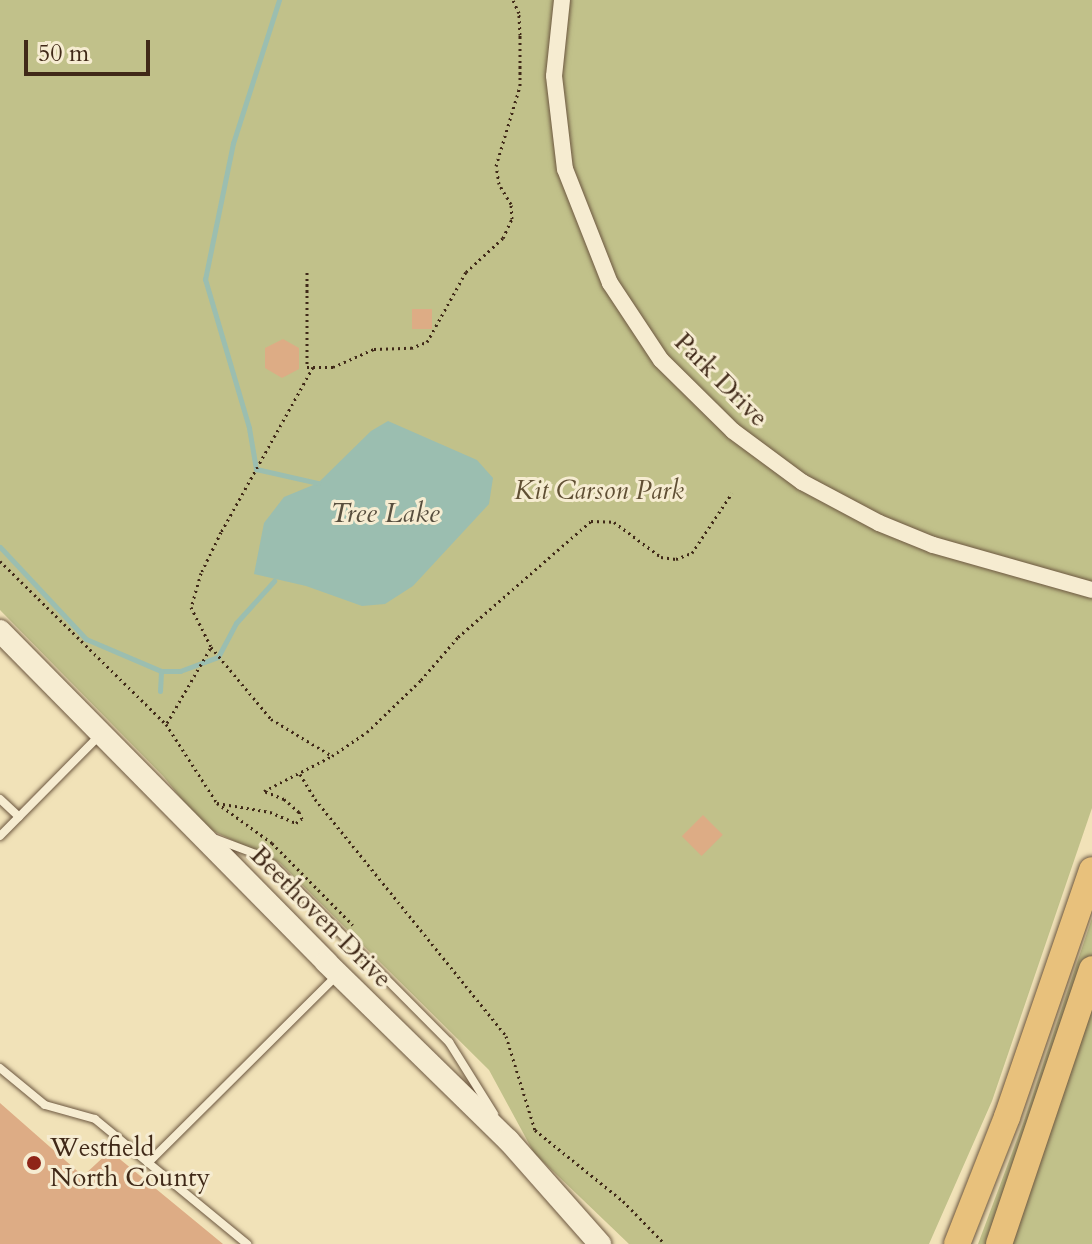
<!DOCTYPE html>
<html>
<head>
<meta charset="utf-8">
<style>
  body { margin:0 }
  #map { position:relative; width:1092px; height:1244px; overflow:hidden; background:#f1e2b8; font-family:Cardo,serif }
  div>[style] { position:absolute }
  .green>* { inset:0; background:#c1c18a }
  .water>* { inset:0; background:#9bbeb0 }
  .stream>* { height:5px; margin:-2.5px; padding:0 2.5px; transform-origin:2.5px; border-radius:2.5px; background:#9bbeb0 }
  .building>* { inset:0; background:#ddac85; transform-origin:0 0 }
  .path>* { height:3px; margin-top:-1.5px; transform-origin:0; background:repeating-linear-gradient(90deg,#402918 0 2px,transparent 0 6px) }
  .roads { filter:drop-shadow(0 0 2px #6c5740) drop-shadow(0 0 2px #6c5740) }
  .lane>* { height:8px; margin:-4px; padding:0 4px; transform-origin:4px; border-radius:4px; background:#f6ecd1 }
  .street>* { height:16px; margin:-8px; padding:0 8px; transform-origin:8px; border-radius:8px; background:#f6ecd1 }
  .secondary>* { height:22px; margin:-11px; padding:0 11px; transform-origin:11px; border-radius:11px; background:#f6ecd1 }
  .primary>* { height:26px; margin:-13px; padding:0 13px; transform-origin:13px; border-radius:13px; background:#e8c17c }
  .dots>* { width:22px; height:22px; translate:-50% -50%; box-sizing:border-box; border:4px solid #f6ecd1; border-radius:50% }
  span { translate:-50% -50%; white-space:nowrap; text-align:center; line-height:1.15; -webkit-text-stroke:6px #f6ecd1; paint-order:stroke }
  .street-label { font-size:26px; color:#402918 }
  .park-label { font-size:26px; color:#604f34; font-style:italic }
  .poi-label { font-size:26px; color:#402918 }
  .left { translate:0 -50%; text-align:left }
  .water-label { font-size:28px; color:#574e3e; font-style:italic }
  .scale { position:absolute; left:24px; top:40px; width:126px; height:36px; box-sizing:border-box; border:4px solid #402918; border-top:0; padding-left:10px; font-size:24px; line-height:28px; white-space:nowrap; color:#402918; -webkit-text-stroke:6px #f6ecd1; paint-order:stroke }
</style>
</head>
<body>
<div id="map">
  <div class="green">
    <div style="clip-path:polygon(0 0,1092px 0,1092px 808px,992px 1101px,929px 1244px,629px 1244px,534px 1153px,489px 1070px,280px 863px,203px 826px,164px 777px,0 610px)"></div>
    <div style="clip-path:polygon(1092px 918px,1092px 1244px,978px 1244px,1024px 1121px)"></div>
  </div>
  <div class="water">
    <div style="clip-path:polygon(388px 421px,477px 460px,493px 478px,489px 504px,413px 586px,385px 604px,362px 606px,306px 586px,254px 574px,264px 523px,284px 497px,318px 483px,371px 431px)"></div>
  </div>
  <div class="stream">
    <div style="left:279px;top:0;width:150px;rotate:107.8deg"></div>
    <div style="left:233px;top:143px;width:139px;rotate:101.6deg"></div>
    <div style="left:205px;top:279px;width:155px;rotate:73.5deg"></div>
    <div style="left:249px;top:428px;width:42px;rotate:80.3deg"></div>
    <div style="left:256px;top:469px;width:64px;rotate:12.7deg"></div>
    <div style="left:0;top:547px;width:126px;rotate:46.9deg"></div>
    <div style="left:86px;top:639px;width:82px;rotate:23.1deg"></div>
    <div style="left:161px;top:671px;width:19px"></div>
    <div style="left:180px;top:671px;width:40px;rotate:-20.2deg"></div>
    <div style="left:218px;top:657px;width:38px;rotate:-62deg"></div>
    <div style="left:236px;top:623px;width:57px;rotate:-47.9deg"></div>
    <div style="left:160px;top:691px;width:20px;rotate:-87deg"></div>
  </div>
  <div class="building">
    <div style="left:412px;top:309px;width:20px;height:20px"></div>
    <div style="clip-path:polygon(283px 339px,299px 348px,299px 369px,282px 378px,265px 368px,265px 348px)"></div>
    <div style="left:703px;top:815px;width:28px;height:30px;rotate:45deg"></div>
    <div style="clip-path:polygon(0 1103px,83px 1176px,110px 1151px,223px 1244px,0 1244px)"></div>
  </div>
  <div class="path">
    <div style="left:307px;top:272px;width:95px;rotate:90deg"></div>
    <div style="left:307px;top:367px;width:26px"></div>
    <div style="left:333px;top:367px;width:45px;rotate:-23.7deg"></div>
    <div style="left:374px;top:349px;width:37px;rotate:-2deg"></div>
    <div style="left:411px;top:348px;width:17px;rotate:-21deg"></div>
    <div style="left:427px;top:342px;width:80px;rotate:-60.9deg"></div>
    <div style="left:466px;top:272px;width:50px;rotate:-42.6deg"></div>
    <div style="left:503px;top:238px;width:21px;rotate:-65deg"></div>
    <div style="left:512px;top:219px;width:15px;rotate:-94deg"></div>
    <div style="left:511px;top:204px;width:23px;rotate:-121deg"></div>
    <div style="left:499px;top:184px;width:18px;rotate:-99deg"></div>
    <div style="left:496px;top:166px;width:84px;rotate:-73.3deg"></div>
    <div style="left:520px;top:86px;width:51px;rotate:-90deg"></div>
    <div style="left:520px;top:35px;width:22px;rotate:-93deg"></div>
    <div style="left:519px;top:13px;width:14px;rotate:-115deg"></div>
    <div style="left:313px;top:367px;width:189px;rotate:119.1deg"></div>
    <div style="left:221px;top:532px;width:46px;rotate:116deg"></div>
    <div style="left:201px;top:573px;width:35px;rotate:106deg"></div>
    <div style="left:191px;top:607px;width:45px;rotate:63.4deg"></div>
    <div style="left:211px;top:647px;width:94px;rotate:50.2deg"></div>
    <div style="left:271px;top:719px;width:71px;rotate:31.2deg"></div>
    <div style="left:0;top:561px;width:233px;rotate:44.5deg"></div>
    <div style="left:166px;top:724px;width:94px;rotate:57.2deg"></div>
    <div style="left:217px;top:803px;width:68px;rotate:36deg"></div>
    <div style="left:272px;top:843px;width:115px;rotate:45.4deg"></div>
    <div style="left:167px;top:723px;width:88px;rotate:-59.9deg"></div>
    <div style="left:300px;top:774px;width:29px;rotate:59deg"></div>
    <div style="left:315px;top:799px;width:304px;rotate:51.1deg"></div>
    <div style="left:506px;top:1036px;width:98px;rotate:72.9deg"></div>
    <div style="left:535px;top:1130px;width:113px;rotate:38.9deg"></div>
    <div style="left:623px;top:1201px;width:60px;rotate:45.7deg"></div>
    <div style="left:217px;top:803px;width:54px;rotate:9.6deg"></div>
    <div style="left:270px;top:812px;width:28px;rotate:23deg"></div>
    <div style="left:296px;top:823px;width:7px;rotate:-34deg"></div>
    <div style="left:302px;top:819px;width:8px;rotate:-113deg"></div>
    <div style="left:299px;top:812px;width:20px;rotate:-139deg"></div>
    <div style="left:284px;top:799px;width:22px;rotate:-158deg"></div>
    <div style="left:264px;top:791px;width:76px;rotate:-27.2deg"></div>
    <div style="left:332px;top:756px;width:42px;rotate:-34.4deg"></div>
    <div style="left:367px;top:732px;width:75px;rotate:-43.9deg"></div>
    <div style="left:421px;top:680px;width:57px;rotate:-49.3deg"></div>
    <div style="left:458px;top:637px;width:176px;rotate:-41.1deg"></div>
    <div style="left:591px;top:521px;width:23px;rotate:2deg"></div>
    <div style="left:614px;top:522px;width:59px;rotate:36.7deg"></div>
    <div style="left:661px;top:557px;width:15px;rotate:8deg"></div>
    <div style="left:676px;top:559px;width:17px;rotate:-21deg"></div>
    <div style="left:692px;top:553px;width:72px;rotate:-56.3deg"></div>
  </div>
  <div class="roads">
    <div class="lane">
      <div style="left:0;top:799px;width:26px;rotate:43deg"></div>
      <div style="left:0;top:836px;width:144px;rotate:-45.3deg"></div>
      <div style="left:216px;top:839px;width:43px;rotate:20.6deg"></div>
      <div style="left:256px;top:854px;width:20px;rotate:33deg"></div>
      <div style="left:273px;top:865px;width:250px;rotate:45.2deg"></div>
      <div style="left:449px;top:1042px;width:85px;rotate:58deg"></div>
      <div style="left:0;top:1068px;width:58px;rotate:39.4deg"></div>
      <div style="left:45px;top:1105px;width:52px;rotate:15.6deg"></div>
      <div style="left:95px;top:1119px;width:197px;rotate:39.4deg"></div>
      <div style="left:148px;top:1163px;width:268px;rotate:-44.8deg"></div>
    </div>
    <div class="street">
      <div style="left:562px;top:0;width:76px;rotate:96deg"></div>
      <div style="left:554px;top:76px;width:94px;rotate:83.3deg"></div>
      <div style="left:565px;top:169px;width:123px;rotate:68.5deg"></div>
      <div style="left:610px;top:283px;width:92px;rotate:56.5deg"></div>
      <div style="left:661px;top:360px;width:101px;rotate:44.6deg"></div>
      <div style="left:733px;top:431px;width:86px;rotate:36.5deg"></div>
      <div style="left:802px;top:482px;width:87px;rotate:28deg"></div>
      <div style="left:879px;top:523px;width:58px;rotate:22.2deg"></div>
      <div style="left:933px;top:545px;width:165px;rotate:15.8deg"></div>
    </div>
    <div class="secondary">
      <div style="left:0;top:631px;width:465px;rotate:45.4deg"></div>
      <div style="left:326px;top:962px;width:255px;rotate:44.4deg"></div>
      <div style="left:508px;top:1140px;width:139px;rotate:48.5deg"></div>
    </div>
    <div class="primary">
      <div style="left:957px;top:1244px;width:136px;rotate:-68.5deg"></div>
      <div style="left:1007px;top:1117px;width:261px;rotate:-71deg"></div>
      <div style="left:999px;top:1244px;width:290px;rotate:-71.3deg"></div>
    </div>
  </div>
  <div class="dots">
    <div style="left:34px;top:1163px;background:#8f2418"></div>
  </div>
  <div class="street-label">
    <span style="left:721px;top:380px;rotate:45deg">Park Drive</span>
    <span style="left:321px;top:917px;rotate:45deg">Beethoven Drive</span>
  </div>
  <div class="park-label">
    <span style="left:599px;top:491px">Kit Carson Park</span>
  </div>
  <div class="poi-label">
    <span class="left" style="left:50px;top:1163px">Westfield<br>North County</span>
  </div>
  <div class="water-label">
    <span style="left:385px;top:513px">Tree Lake</span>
  </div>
  <div class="scale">50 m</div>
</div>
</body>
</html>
